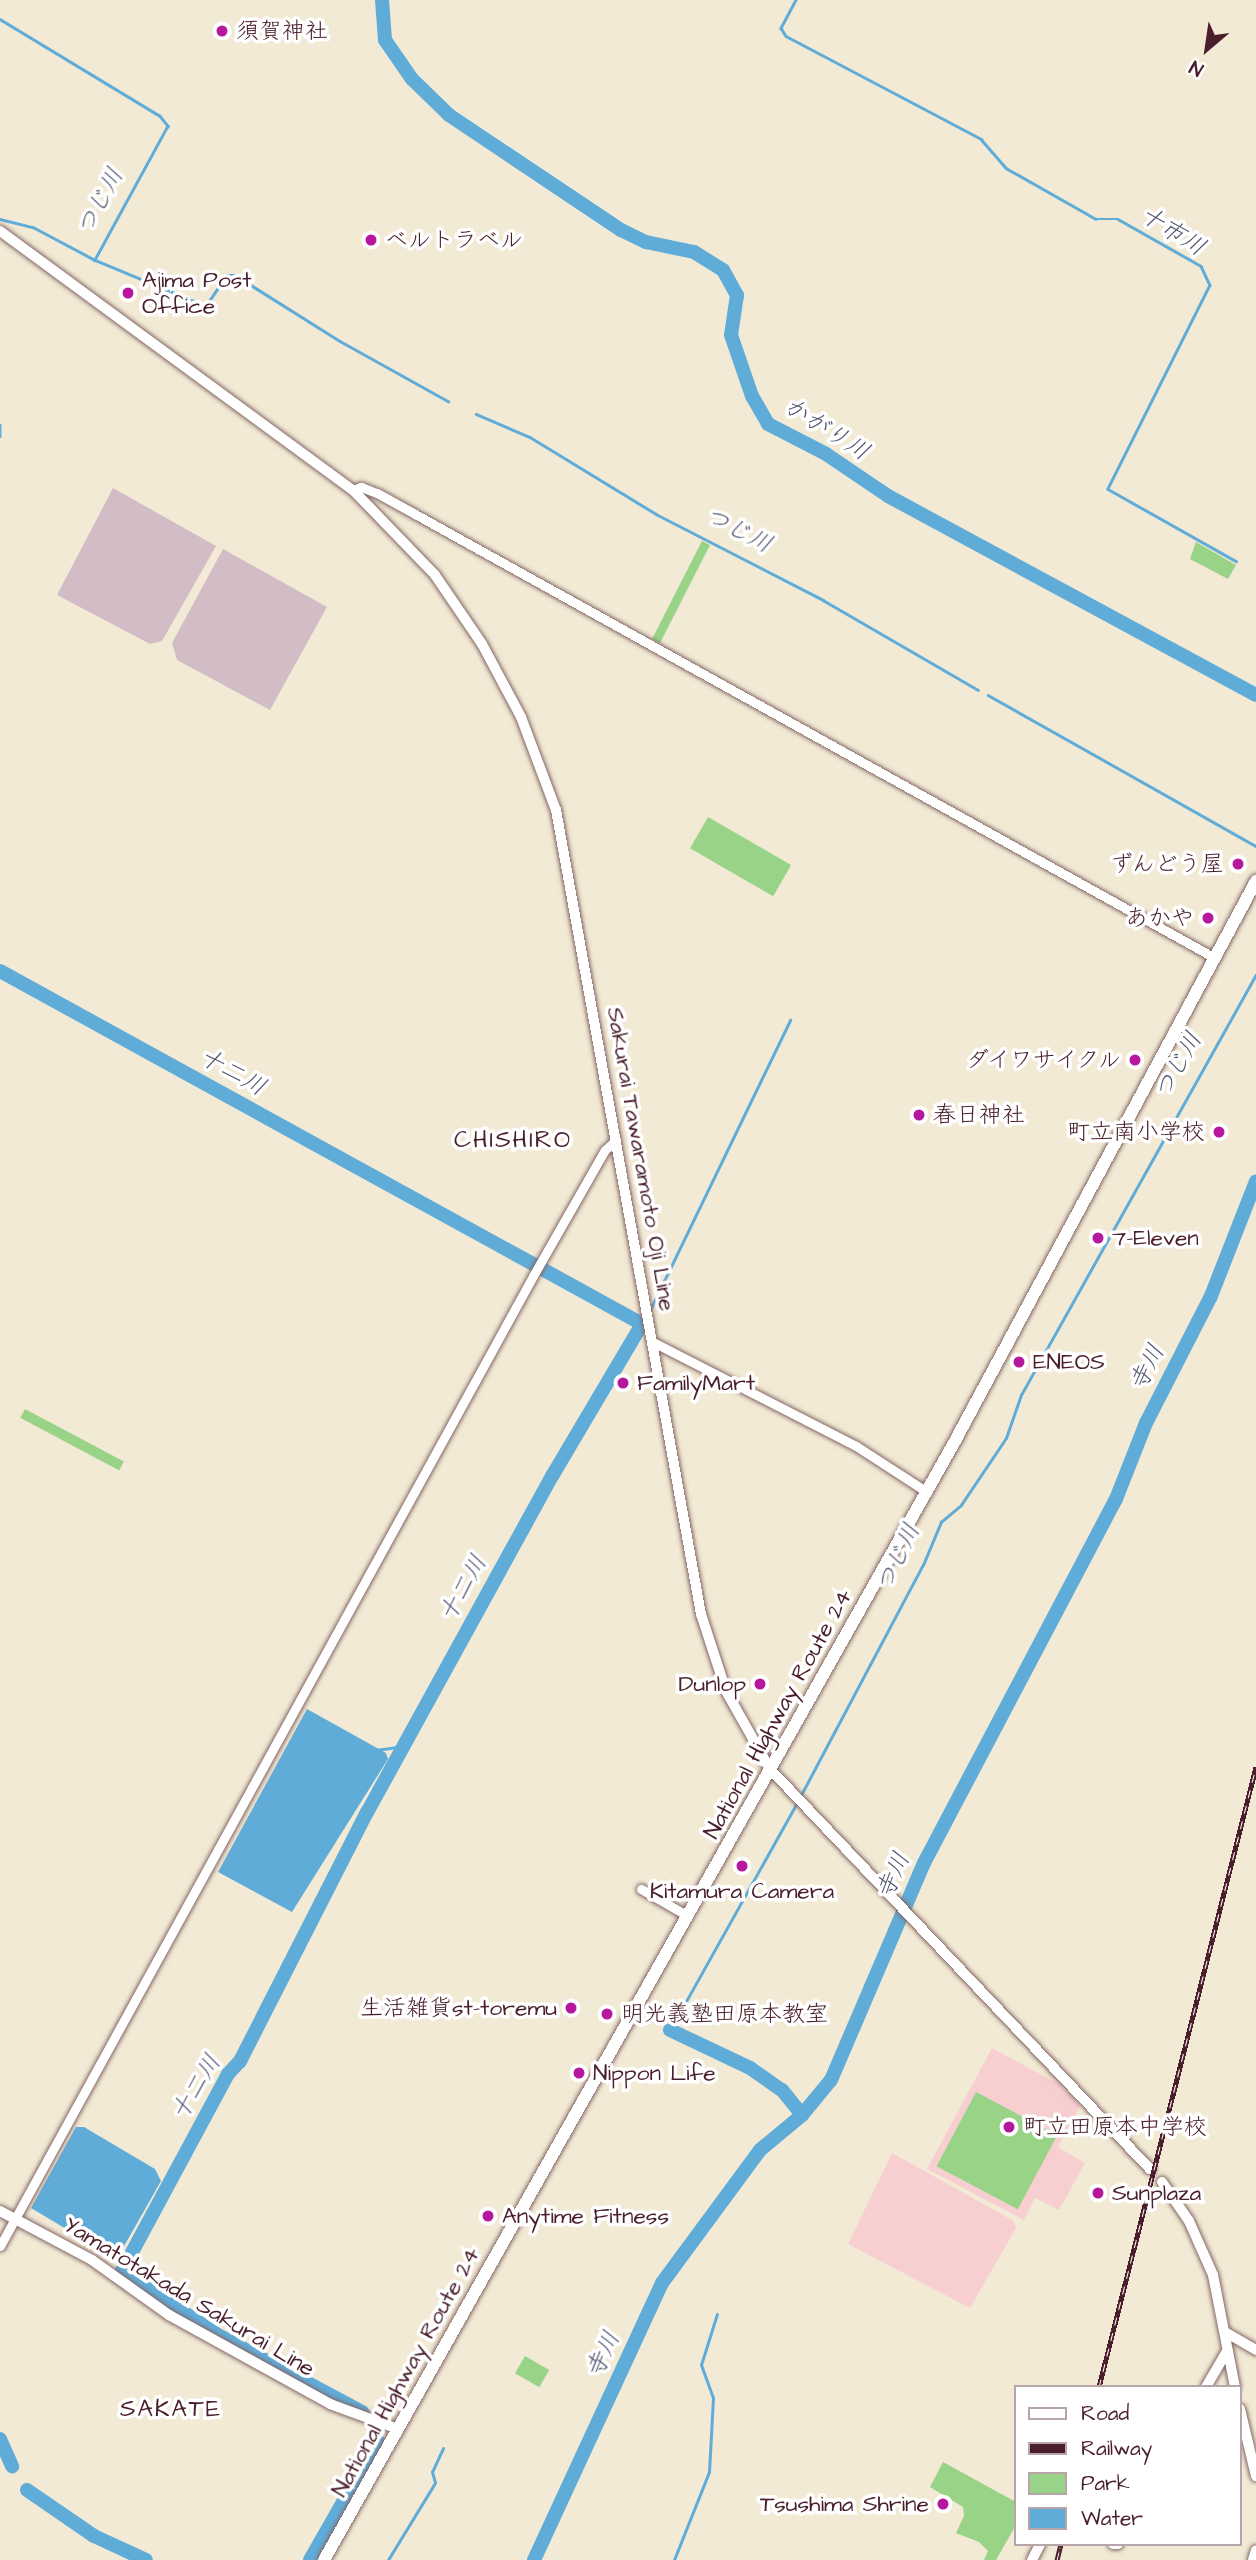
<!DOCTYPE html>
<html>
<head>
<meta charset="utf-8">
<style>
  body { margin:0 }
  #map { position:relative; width:1256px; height:2560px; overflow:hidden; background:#f2ead5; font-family:"Architects Daughter","Klee One",sans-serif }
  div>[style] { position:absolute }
  .built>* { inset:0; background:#f7cfd1 }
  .industrial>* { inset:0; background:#d2bdc6 }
  .green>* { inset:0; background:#98d387; transform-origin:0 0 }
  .water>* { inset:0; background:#60acd8 }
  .stream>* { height:2.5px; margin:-1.25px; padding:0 1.25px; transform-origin:1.25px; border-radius:1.25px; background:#60acd8 }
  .river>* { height:14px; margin:-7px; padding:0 7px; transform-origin:7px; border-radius:7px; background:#60acd8 }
  .roads { filter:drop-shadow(0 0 2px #856666) drop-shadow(0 0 2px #856666) }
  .tertiary>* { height:9px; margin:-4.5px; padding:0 4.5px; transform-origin:4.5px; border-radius:4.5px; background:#fff }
  .secondary>* { height:10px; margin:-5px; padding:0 5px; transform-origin:5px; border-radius:5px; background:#fff }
  .primary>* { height:10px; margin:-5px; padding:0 5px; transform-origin:5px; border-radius:5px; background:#fff }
  .trunk>* { height:12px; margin:-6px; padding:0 6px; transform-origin:6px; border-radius:6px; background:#fff }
  .rail>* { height:5px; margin-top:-2.5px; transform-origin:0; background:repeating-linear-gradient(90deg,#fff 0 8px,#4a1f2b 0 16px); box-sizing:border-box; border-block:2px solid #4a1f2b }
  .dots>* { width:19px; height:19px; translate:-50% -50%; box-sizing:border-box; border:4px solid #fff; border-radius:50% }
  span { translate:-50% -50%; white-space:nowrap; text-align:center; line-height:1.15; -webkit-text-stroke:7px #fff; paint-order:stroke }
  .poi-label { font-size:23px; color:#4a1f2b }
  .left { translate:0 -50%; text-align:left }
  .right { translate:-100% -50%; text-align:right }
  .street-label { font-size:23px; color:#4a1f2b }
  .water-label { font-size:24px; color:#535770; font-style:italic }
  .neighbourhood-label { font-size:24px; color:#4a1f2b; letter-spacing:2px }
  .legend { position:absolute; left:1014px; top:2385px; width:228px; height:161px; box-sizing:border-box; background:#fff; border:2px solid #b7a5aa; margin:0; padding:9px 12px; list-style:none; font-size:21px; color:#4a1f2b }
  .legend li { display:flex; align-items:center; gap:14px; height:35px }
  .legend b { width:35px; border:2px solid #b7a5aa }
  .north { position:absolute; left:1172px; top:14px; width:70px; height:70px; -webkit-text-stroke:5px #fff; paint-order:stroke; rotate:209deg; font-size:19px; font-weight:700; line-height:28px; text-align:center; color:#4a1f2b }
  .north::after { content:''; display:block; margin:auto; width:24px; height:32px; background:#4a1f2b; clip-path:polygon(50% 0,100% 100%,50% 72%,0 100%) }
</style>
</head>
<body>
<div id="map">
  <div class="built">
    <div style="clip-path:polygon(992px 2048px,1059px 2084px,1080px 2106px,1058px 2147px,1085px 2163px,1059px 2210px,1035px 2198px,1024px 2220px,927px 2169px)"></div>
    <div style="clip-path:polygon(892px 2153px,1014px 2221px,1016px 2228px,970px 2308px,848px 2244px)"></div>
  </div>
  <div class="industrial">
    <div style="clip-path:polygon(113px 488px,216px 546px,162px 641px,150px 644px,57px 595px)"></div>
    <div style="clip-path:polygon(223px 549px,327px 607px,270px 710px,177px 660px,172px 643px)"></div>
  </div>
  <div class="green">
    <div style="left:702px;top:541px;width:9px;height:110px;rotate:27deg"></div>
    <div style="clip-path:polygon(1196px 542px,1236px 565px,1228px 579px,1190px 559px)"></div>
    <div style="left:708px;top:817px;width:96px;height:36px;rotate:30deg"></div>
    <div style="left:25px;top:1409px;width:112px;height:10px;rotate:28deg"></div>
    <div style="left:976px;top:2092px;width:92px;height:84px;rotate:28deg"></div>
    <div style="left:525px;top:2356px;width:28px;height:20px;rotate:30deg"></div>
    <div style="clip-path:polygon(943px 2462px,1016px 2502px,1016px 2525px,996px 2560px,984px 2560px,988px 2551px,979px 2542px,956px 2533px,964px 2516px,963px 2507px,930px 2487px)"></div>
  </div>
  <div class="water">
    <div style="clip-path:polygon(307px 1709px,386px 1753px,388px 1759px,292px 1912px,218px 1872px)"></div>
    <div style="clip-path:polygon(76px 2127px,84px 2127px,155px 2169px,161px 2181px,123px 2248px,108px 2254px,31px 2208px)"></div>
  </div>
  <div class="stream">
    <div style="left:796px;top:0;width:32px;rotate:118deg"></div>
    <div style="left:781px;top:28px;width:9px;rotate:58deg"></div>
    <div style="left:786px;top:36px;width:221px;rotate:27.8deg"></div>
    <div style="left:981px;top:139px;width:38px;rotate:49deg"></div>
    <div style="left:1006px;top:168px;width:103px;rotate:29.5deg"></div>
    <div style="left:1096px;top:219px;width:22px"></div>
    <div style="left:1118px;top:219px;width:95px;rotate:29.5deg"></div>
    <div style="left:1201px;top:266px;width:21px;rotate:65deg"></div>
    <div style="left:1210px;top:285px;width:228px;rotate:116.6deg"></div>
    <div style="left:1108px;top:489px;width:147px;rotate:29.4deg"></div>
    <div style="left:0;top:19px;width:187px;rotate:31.2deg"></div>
    <div style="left:160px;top:116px;width:13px;rotate:51deg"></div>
    <div style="left:168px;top:126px;width:153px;rotate:118.6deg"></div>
    <div style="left:0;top:219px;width:34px;rotate:14deg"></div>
    <div style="left:33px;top:227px;width:70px;rotate:28deg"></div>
    <div style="left:95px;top:260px;width:120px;rotate:22.5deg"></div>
    <div style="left:206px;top:306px;width:37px;rotate:-57deg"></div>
    <div style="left:226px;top:275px;width:9px"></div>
    <div style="left:235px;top:275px;width:124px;rotate:32.2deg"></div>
    <div style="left:340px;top:341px;width:124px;rotate:29.1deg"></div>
    <div style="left:476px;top:414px;width:59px;rotate:23.1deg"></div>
    <div style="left:530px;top:437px;width:148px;rotate:31.4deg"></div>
    <div style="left:656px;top:514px;width:188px;rotate:27.2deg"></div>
    <div style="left:823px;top:600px;width:179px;rotate:30.1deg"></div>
    <div style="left:0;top:425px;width:11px;rotate:90deg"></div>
    <div style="left:988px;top:695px;width:308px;rotate:29.4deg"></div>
    <div style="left:650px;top:1310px;width:322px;rotate:-64.2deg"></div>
    <div style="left:376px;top:1750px;width:28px;rotate:-8deg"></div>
    <div style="left:801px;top:1795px;width:260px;rotate:-62.1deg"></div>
    <div style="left:923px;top:1565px;width:47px;rotate:-67.3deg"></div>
    <div style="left:941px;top:1522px;width:26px;rotate:-40deg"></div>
    <div style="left:961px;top:1505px;width:81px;rotate:-56.1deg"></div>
    <div style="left:1006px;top:1438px;width:46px;rotate:-70.8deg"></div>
    <div style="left:1021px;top:1395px;width:481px;rotate:-60.8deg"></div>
    <div style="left:670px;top:2030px;width:262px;rotate:-60.8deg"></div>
    <div style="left:388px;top:2560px;width:90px;rotate:-58.6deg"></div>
    <div style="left:435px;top:2483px;width:11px;rotate:-105deg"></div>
    <div style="left:432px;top:2472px;width:26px;rotate:-65deg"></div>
    <div style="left:674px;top:2560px;width:95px;rotate:-68.3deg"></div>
    <div style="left:709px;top:2472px;width:74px;rotate:-86.9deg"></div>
    <div style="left:713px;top:2398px;width:35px;rotate:-110deg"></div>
    <div style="left:701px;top:2365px;width:53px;rotate:-72.6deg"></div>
  </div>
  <div class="river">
    <div style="left:382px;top:0;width:40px;rotate:85.7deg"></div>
    <div style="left:385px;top:40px;width:47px;rotate:55.3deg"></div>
    <div style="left:412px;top:79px;width:52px;rotate:44.2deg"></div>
    <div style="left:449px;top:115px;width:207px;rotate:33.8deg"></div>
    <div style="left:621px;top:230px;width:28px;rotate:26deg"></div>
    <div style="left:646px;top:242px;width:49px;rotate:11.8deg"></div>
    <div style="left:694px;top:252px;width:34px;rotate:32deg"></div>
    <div style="left:723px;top:270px;width:29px;rotate:61deg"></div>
    <div style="left:737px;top:295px;width:40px;rotate:98.5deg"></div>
    <div style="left:731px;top:335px;width:65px;rotate:71deg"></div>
    <div style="left:752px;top:396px;width:32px;rotate:60deg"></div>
    <div style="left:768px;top:424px;width:65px;rotate:27.3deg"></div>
    <div style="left:826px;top:454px;width:75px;rotate:34.1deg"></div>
    <div style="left:888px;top:496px;width:418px;rotate:28.4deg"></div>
    <div style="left:0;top:971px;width:733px;rotate:28.8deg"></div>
    <div style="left:642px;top:1324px;width:177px;rotate:120.6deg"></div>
    <div style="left:552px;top:1476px;width:384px;rotate:118.8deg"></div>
    <div style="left:367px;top:1812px;width:280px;rotate:117deg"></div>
    <div style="left:240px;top:2061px;width:18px;rotate:133deg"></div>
    <div style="left:228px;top:2074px;width:224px;rotate:118.3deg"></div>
    <div style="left:122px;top:2271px;width:113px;rotate:33.8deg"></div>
    <div style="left:216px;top:2334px;width:166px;rotate:28.1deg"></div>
    <div style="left:670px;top:2030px;width:89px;rotate:25.4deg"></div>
    <div style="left:750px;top:2068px;width:39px;rotate:35deg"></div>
    <div style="left:782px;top:2090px;width:32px;rotate:51deg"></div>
    <div style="left:0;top:2439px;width:30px;rotate:66deg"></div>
    <div style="left:27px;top:2490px;width:81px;rotate:34.5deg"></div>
    <div style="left:94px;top:2536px;width:57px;rotate:24.8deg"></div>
    <div style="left:310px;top:2560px;width:137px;rotate:-60.3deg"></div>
    <div style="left:534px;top:2560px;width:305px;rotate:-65.2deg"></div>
    <div style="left:662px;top:2283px;width:165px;rotate:-53.6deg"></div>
    <div style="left:760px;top:2150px;width:55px;rotate:-39.8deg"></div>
    <div style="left:802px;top:2115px;width:45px;rotate:-50.4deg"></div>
    <div style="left:831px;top:2080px;width:236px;rotate:-66.8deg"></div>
    <div style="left:924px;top:1863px;width:412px;rotate:-62.2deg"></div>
    <div style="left:1116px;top:1499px;width:82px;rotate:-68.5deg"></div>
    <div style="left:1146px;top:1423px;width:143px;rotate:-62.9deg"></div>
    <div style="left:1211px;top:1296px;width:123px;rotate:-68.6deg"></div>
  </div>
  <div class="roads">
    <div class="tertiary">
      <div style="left:353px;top:490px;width:9px;rotate:-21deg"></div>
      <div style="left:361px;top:487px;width:17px;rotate:21deg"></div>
      <div style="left:377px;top:493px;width:43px;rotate:28.9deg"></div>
      <div style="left:415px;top:514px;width:915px;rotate:29.03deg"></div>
      <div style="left:653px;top:1342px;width:228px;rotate:27.1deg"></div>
      <div style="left:856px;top:1446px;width:85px;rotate:32.9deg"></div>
      <div style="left:641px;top:1889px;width:54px;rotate:29.9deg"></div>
      <div style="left:0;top:2246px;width:1107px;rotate:-61.21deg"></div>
      <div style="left:533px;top:1276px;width:145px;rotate:-60.3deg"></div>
      <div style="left:605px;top:1150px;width:15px;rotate:-42deg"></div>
    </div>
    <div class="secondary">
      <div style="left:1225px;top:2332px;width:36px;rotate:30deg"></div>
      <div style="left:1206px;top:2387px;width:42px;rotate:-59.7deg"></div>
      <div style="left:1113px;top:2544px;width:5px"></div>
      <div style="left:1032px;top:2560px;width:18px;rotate:-63deg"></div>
    </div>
    <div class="primary">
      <div style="left:0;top:231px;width:438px;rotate:36.3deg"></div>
      <div style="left:353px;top:490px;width:118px;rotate:46deg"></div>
      <div style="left:435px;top:575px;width:83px;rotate:55.7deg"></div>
      <div style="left:482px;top:644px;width:83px;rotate:61.9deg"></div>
      <div style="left:521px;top:717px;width:99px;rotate:69.4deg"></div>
      <div style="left:556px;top:810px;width:817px;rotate:79.78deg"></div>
      <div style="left:701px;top:1614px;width:81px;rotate:72deg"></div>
      <div style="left:726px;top:1691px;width:90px;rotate:60.6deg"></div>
      <div style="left:770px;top:1769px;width:552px;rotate:46.47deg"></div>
      <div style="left:1162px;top:2182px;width:47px;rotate:55.3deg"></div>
      <div style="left:1189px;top:2221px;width:59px;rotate:66deg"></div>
      <div style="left:1213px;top:2275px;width:114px;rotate:78.9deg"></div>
      <div style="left:0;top:2211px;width:104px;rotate:28deg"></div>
      <div style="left:92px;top:2260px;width:95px;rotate:35.5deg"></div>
      <div style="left:169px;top:2315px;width:184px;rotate:28.9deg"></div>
      <div style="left:330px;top:2404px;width:72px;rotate:20.2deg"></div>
      <div style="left:1240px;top:2409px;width:69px;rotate:76.6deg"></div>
      <div style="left:1253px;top:2560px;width:10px;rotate:-73deg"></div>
    </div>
    <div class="trunk">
      <div style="left:324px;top:2560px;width:1285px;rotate:-60.58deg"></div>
      <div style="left:955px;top:1441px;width:636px;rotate:-61.74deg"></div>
    </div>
  </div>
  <div class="rail">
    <div style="left:1099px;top:2387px;width:640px;rotate:-75.79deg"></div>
    <div style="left:1057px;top:2560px;width:16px;rotate:-76deg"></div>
  </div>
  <div class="dots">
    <div style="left:222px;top:31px;background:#b5179e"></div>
    <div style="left:371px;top:240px;background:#b5179e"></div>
    <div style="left:128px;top:293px;background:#b5179e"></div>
    <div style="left:1238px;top:864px;background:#b5179e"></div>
    <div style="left:1208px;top:918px;background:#b5179e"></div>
    <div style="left:1135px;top:1060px;background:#b5179e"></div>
    <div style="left:919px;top:1115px;background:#b5179e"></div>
    <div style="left:1219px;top:1132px;background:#b5179e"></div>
    <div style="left:1098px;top:1238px;background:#b5179e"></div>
    <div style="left:1019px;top:1362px;background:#b5179e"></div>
    <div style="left:623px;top:1383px;background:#b5179e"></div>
    <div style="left:760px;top:1684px;background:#b5179e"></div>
    <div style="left:742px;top:1866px;background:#b5179e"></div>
    <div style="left:571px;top:2008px;background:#b5179e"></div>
    <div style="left:607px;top:2014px;background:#b5179e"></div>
    <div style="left:579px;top:2073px;background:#b5179e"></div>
    <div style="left:1009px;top:2127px;background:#b5179e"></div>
    <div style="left:1098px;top:2193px;background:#b5179e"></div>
    <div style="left:488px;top:2216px;background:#b5179e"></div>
    <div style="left:943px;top:2504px;background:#b5179e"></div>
  </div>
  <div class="poi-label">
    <span class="left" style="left:236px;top:31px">須賀神社</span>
    <span class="left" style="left:385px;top:240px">ベルトラベル</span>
    <span class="left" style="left:142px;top:293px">Ajima Post<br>Office</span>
    <span class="right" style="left:1224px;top:864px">ずんどう屋</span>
    <span class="right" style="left:1194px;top:918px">あかや</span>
    <span class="right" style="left:1121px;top:1060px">ダイワサイクル</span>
    <span class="left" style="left:933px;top:1115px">春日神社</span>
    <span class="right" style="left:1205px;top:1132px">町立南小学校</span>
    <span class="left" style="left:1112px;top:1238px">7-Eleven</span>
    <span class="left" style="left:1033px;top:1362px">ENEOS</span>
    <span class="left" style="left:637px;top:1383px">FamilyMart</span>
    <span class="right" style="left:746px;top:1684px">Dunlop</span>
    <span style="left:742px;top:1891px">Kitamura Camera</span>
    <span class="right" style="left:557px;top:2008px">生活雑貨st-toremu</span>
    <span class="left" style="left:621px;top:2014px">明光義塾田原本教室</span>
    <span class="left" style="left:593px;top:2073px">Nippon Life</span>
    <span class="left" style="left:1023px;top:2127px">町立田原本中学校</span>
    <span class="left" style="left:1112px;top:2193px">Sunplaza</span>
    <span class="left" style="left:502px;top:2216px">Anytime Fitness</span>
    <span class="right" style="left:929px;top:2504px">Tsushima Shrine</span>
  </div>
  <div class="street-label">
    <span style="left:641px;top:1159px;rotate:80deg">Sakurai Tawaramoto Oji Line</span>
    <span style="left:778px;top:1714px;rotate:-61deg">National Highway Route 24</span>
    <span style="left:189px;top:2297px;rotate:31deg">Yamatotakada Sakurai Line</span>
    <span style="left:406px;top:2372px;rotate:-61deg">National Highway Route 24</span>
  </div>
  <div class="water-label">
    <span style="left:101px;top:202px;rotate:-62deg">つじ川</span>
    <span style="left:1172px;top:232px;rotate:32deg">十市川</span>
    <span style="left:826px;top:430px;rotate:32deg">かがり川</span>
    <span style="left:738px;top:531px;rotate:27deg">つじ川</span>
    <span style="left:1179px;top:1066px;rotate:-61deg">つじ川</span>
    <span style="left:232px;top:1073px;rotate:29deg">十二川</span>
    <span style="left:1148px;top:1368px;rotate:-63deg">寺川</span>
    <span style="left:899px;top:1558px;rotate:-65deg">つじ川</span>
    <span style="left:464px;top:1589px;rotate:-61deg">十二川</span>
    <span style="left:894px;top:1876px;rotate:-66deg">寺川</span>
    <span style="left:197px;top:2088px;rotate:-59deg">十二川</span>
    <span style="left:604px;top:2355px;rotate:-65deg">寺川</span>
  </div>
  <div class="neighbourhood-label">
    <span style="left:513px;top:1141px">CHISHIRO</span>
    <span style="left:171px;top:2410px">SAKATE</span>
  </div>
  <ul class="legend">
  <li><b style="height:9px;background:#fff"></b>Road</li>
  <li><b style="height:9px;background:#4a1f2b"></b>Railway</li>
  <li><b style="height:19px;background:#98d387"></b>Park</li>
  <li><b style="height:19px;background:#60acd8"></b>Water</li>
  </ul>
  <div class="north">N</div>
</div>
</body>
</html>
